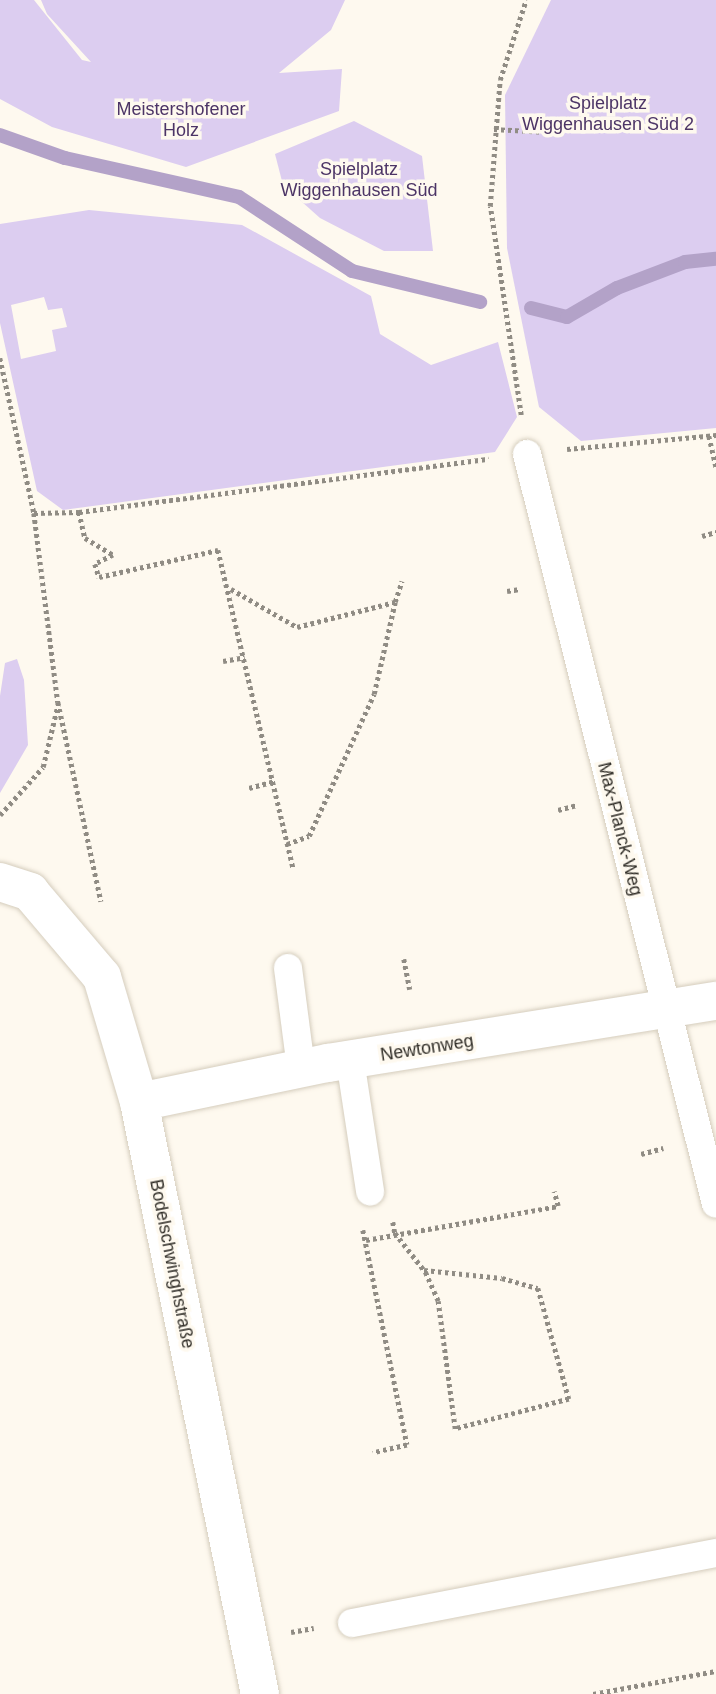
<!DOCTYPE html>
<html>
<head>
<meta charset="utf-8">
<style>
  body { margin:0 }
  #map { position:relative; width:716px; height:1694px; overflow:hidden; background:#fef9ef; font-family:Arial,sans-serif }
  div>[style] { position:absolute }
  .green>* { inset:0; background:#dccdf0 }
  .stream>* { height:14px; margin:-7px; padding:0 7px; transform-origin:7px; border-radius:7px; background:#b3a2c8 }
  .path>* { height:4.5px; margin-top:-2.25px; transform-origin:0; background:repeating-linear-gradient(90deg,#908c84 0 3.5px,transparent 0 7px) }
  .roads { filter:drop-shadow(0 0 2px #d5cdbd) drop-shadow(0 0 2px #d5cdbd) }
  .service>* { height:28px; margin:-14px; padding:0 14px; transform-origin:14px; border-radius:14px; background:#fff }
  .minor>* { height:38px; margin:-19px; padding:0 19px; transform-origin:19px; border-radius:19px; background:#fff }
  span { translate:-50% -50%; white-space:nowrap; text-align:center; line-height:1.15; -webkit-text-stroke:7px #fef9ef; paint-order:stroke }
  .park-label { font-size:18px; color:#4c3466 }
  .street-label { font-size:18px; color:#312e28 }
</style>
</head>
<body>
<div id="map">
  <div class="green">
    <div style="clip-path:polygon(0 0,34px 0,82px 60px,91px 62px,47px 14px,41px 0,345px 0,331px 30px,279px 73px,342px 69px,339px 111px,186px 167px,52px 127px,0 99px)"></div>
    <div style="clip-path:polygon(551px 0,716px 0,716px 428px,581px 441px,539px 407px,507px 248px,505px 95px)"></div>
    <div style="clip-path:polygon(354px 121px,422px 156px,433px 251px,384px 251px,320px 218px,283px 185px,275px 154px)"></div>
    <div style="clip-path:polygon(evenodd,89px 210px,242px 225px,371px 296px,380px 334px,431px 365px,498px 342px,517px 417px,495px 452px,63px 510px,37px 491px,0 323px,0 224px,89px 210px,44px 297px,48px 310px,62px 308px,67px 327px,52px 330px,56px 351px,21px 359px,11px 305px,44px 297px)"></div>
    <div style="clip-path:polygon(17px 659px,24px 680px,28px 745px,0 793px,0 696px,5px 663px)"></div>
  </div>
  <div class="stream">
    <div style="left:0;top:135px;width:69px;rotate:19.5deg"></div>
    <div style="left:65px;top:158px;width:178px;rotate:12.6deg"></div>
    <div style="left:239px;top:197px;width:135px;rotate:33.2deg"></div>
    <div style="left:352px;top:271px;width:132px;rotate:13.6deg"></div>
    <div style="left:531px;top:308px;width:37px;rotate:14deg"></div>
    <div style="left:567px;top:317px;width:58px;rotate:-30.1deg"></div>
    <div style="left:617px;top:288px;width:73px;rotate:-20.9deg"></div>
    <div style="left:685px;top:262px;width:31px;rotate:-6deg"></div>
  </div>
  <div class="path">
    <div style="left:494px;top:129px;width:52px;rotate:3.3deg"></div>
    <div style="left:0;top:358px;width:159px;rotate:77.6deg"></div>
    <div style="left:34px;top:513px;width:45px;rotate:-1.3deg"></div>
    <div style="left:79px;top:512px;width:413px;rotate:-7.4deg"></div>
    <div style="left:521px;top:415px;width:211px;rotate:-98.4deg"></div>
    <div style="left:490px;top:206px;width:126px;rotate:-85.5deg"></div>
    <div style="left:500px;top:80px;width:84px;rotate:-72deg"></div>
    <div style="left:709px;top:436px;width:32px;rotate:77deg"></div>
    <div style="left:567px;top:449px;width:150px;rotate:-5.4deg"></div>
    <div style="left:79px;top:512px;width:27px;rotate:77deg"></div>
    <div style="left:85px;top:538px;width:33px;rotate:31deg"></div>
    <div style="left:113px;top:555px;width:20px;rotate:153deg"></div>
    <div style="left:95px;top:564px;width:14px;rotate:73deg"></div>
    <div style="left:99px;top:577px;width:122px;rotate:-12.8deg"></div>
    <div style="left:218px;top:550px;width:327px;rotate:76.7deg"></div>
    <div style="left:34px;top:513px;width:191px;rotate:82.8deg"></div>
    <div style="left:58px;top:702px;width:204px;rotate:77.8deg"></div>
    <div style="left:702px;top:536px;width:15px;rotate:-16deg"></div>
    <div style="left:231px;top:589px;width:76px;rotate:29.9deg"></div>
    <div style="left:297px;top:627px;width:101px;rotate:-14.3deg"></div>
    <div style="left:395px;top:602px;width:22px;rotate:-72deg"></div>
    <div style="left:507px;top:591px;width:13px;rotate:-9deg"></div>
    <div style="left:223px;top:661px;width:22px;rotate:-10deg"></div>
    <div style="left:249px;top:788px;width:27px;rotate:-15deg"></div>
    <div style="left:558px;top:810px;width:20px;rotate:-15deg"></div>
    <div style="left:0;top:815px;width:64px;rotate:-48.1deg"></div>
    <div style="left:43px;top:767px;width:65px;rotate:-76.6deg"></div>
    <div style="left:287px;top:844px;width:23px;rotate:-20deg"></div>
    <div style="left:309px;top:836px;width:156px;rotate:-65.4deg"></div>
    <div style="left:374px;top:694px;width:94px;rotate:-77.1deg"></div>
    <div style="left:404px;top:959px;width:31px;rotate:79deg"></div>
    <div style="left:641px;top:1154px;width:23px;rotate:-15deg"></div>
    <div style="left:393px;top:1222px;width:11px;rotate:80deg"></div>
    <div style="left:395px;top:1233px;width:47px;rotate:51.9deg"></div>
    <div style="left:424px;top:1270px;width:78px;rotate:5.9deg"></div>
    <div style="left:502px;top:1278px;width:37px;rotate:16deg"></div>
    <div style="left:538px;top:1288px;width:115px;rotate:74.4deg"></div>
    <div style="left:569px;top:1399px;width:118px;rotate:165.3deg"></div>
    <div style="left:455px;top:1429px;width:129px;rotate:-97.6deg"></div>
    <div style="left:438px;top:1301px;width:34px;rotate:-114deg"></div>
    <div style="left:363px;top:1230px;width:219px;rotate:78.4deg"></div>
    <div style="left:407px;top:1445px;width:35px;rotate:167deg"></div>
    <div style="left:366px;top:1240px;width:195px;rotate:-10deg"></div>
    <div style="left:558px;top:1206px;width:15px;rotate:-106deg"></div>
    <div style="left:291px;top:1632px;width:23px;rotate:-10deg"></div>
    <div style="left:593px;top:1694px;width:125px;rotate:-10.6deg"></div>
  </div>
  <div class="roads">
    <div class="service">
      <div style="left:527px;top:454px;width:773px;rotate:75.86deg"></div>
      <div style="left:288px;top:968px;width:101px;rotate:82.6deg"></div>
      <div style="left:350px;top:1060px;width:133px;rotate:81.3deg"></div>
      <div style="left:352px;top:1623px;width:371px;rotate:-10.9deg"></div>
    </div>
    <div class="minor">
      <div style="left:0;top:882px;width:32px;rotate:18deg"></div>
      <div style="left:30px;top:892px;width:111px;rotate:49.7deg"></div>
      <div style="left:102px;top:977px;width:130px;rotate:73.5deg"></div>
      <div style="left:139px;top:1102px;width:604px;rotate:78.45deg"></div>
      <div style="left:139px;top:1102px;width:193px;rotate:-11.7deg"></div>
      <div style="left:328px;top:1063px;width:393px;rotate:-9.1deg"></div>
    </div>
  </div>
  <div class="park-label">
    <span style="left:608px;top:114px">Spielplatz<br>Wiggenhausen Süd 2</span>
    <span style="left:181px;top:120px">Meistershofener<br>Holz</span>
    <span style="left:359px;top:180px">Spielplatz<br>Wiggenhausen Süd</span>
  </div>
  <div class="street-label">
    <span style="left:620px;top:829px;rotate:76deg">Max-Planck-Weg</span>
    <span style="left:427px;top:1048px;rotate:-9deg">Newtonweg</span>
    <span style="left:172px;top:1264px;rotate:79deg">Bodelschwinghstraße</span>
  </div>
</div>
</body>
</html>
